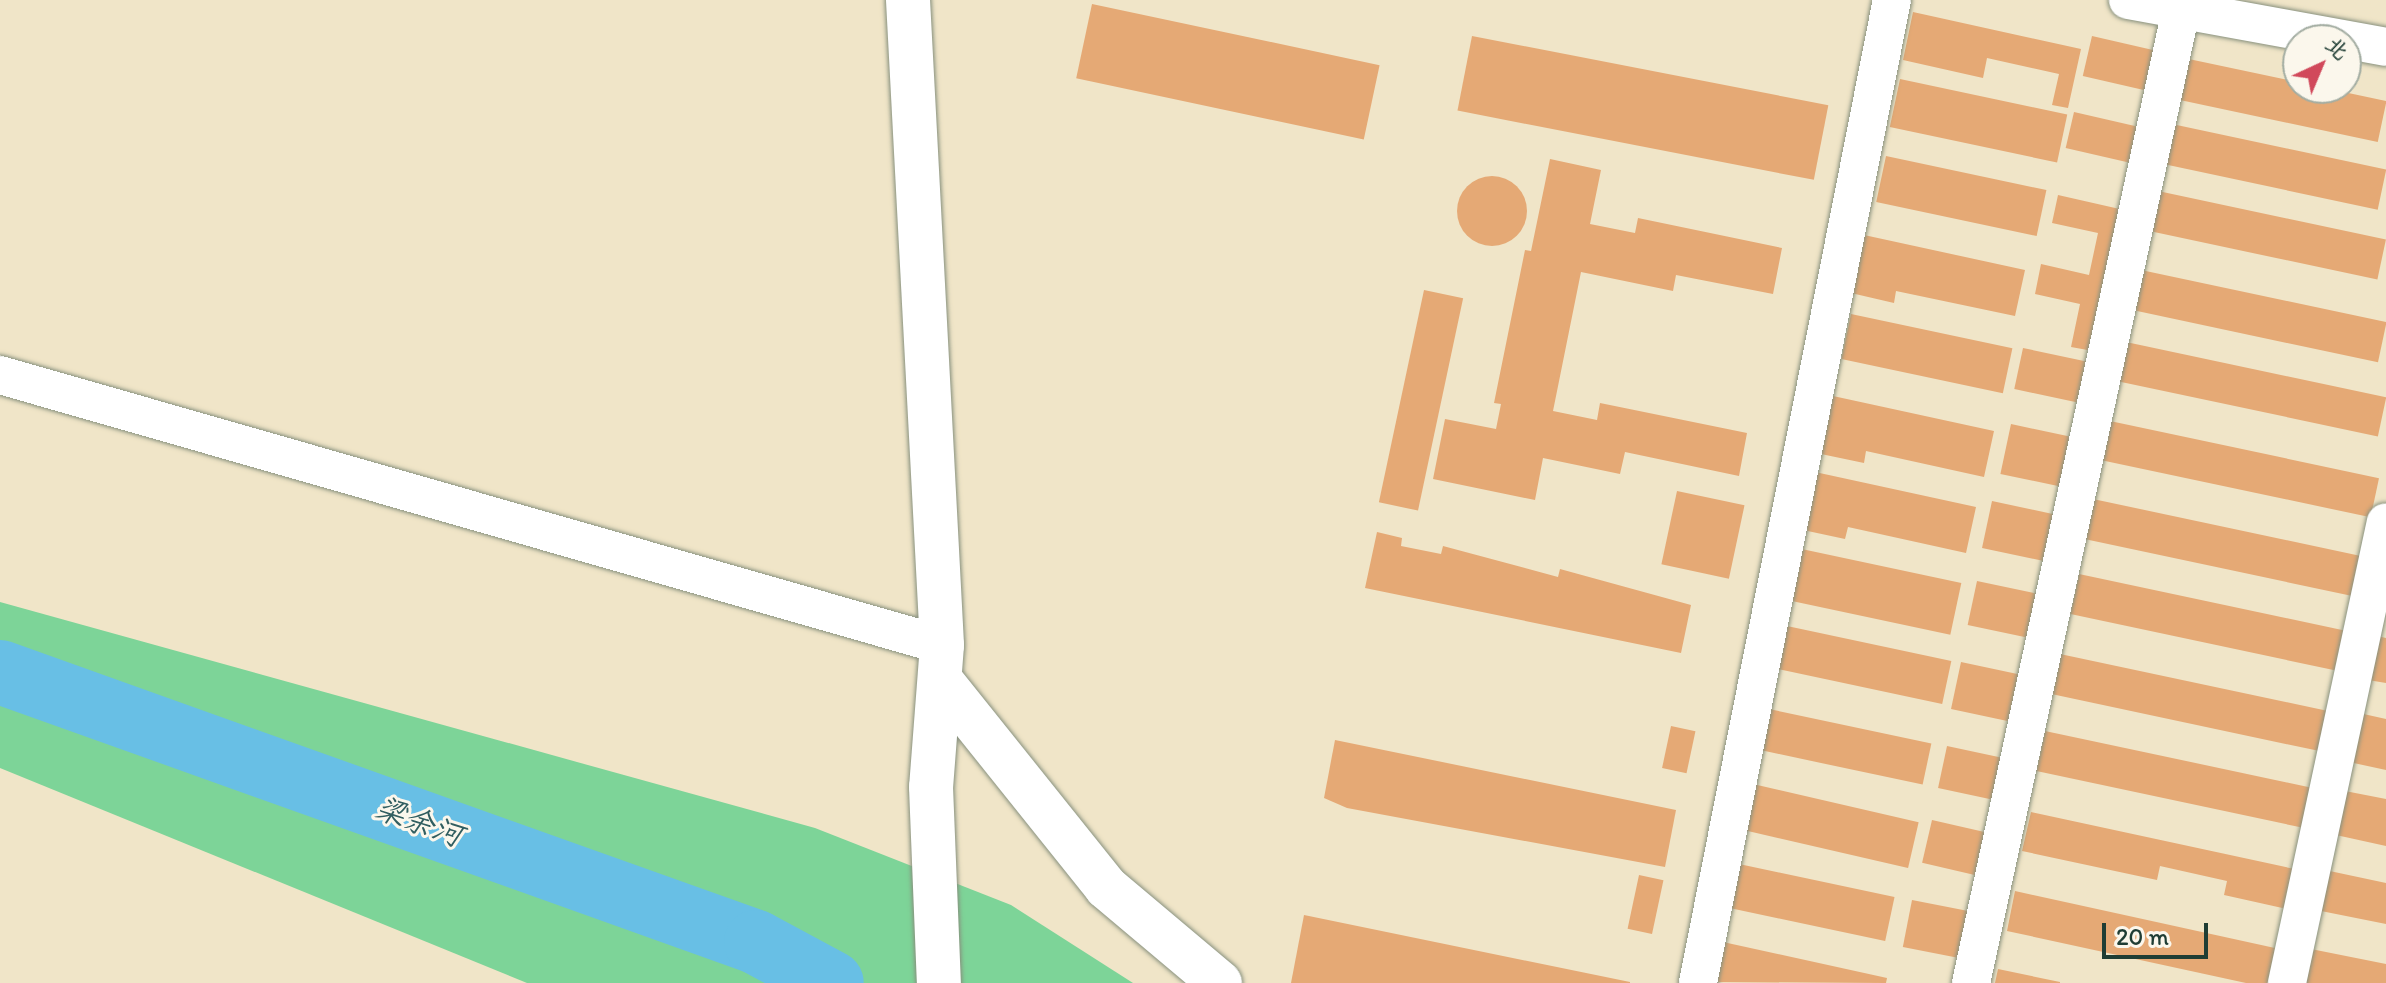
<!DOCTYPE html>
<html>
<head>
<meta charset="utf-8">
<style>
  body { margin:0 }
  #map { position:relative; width:2386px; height:983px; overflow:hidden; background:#f0e5c8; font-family:Itim,"LXGW WenKai TC",sans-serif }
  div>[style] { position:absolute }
  .green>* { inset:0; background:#7dd498 }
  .river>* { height:64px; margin:-32px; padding:0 32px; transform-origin:32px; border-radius:32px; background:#68bfe5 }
  .building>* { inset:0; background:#e5a975; transform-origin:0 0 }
  .round { border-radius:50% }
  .roads { filter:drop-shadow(0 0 2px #88917e) drop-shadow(0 0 2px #88917e) }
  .minor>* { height:38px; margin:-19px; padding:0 19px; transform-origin:19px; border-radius:19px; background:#fff }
  .major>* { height:44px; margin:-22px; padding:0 22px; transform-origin:22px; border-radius:22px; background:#fff }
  span { translate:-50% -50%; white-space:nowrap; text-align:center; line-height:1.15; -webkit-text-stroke:6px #fbf7ec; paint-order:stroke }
  .water-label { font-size:30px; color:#315e60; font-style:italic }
  .north { position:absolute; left:2282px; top:24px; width:80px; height:80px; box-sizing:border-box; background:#fbf7ec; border:2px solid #a3ada2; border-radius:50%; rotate:44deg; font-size:22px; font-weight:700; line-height:32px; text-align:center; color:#1f3d34 }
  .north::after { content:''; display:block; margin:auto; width:28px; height:36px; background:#d1495b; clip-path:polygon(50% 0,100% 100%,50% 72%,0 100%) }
  .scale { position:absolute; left:2102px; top:923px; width:106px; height:36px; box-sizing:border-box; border:4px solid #1f3d34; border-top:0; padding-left:10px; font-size:24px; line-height:28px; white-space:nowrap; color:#1f3d34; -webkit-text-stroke:6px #fbf7ec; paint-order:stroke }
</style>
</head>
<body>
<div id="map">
  <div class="green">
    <div style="clip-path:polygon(0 602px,815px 828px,1011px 905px,1133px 983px,527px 983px,0 768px)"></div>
  </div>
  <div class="river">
    <div style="left:0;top:672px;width:803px;rotate:19.65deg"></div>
    <div style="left:756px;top:942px;width:86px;rotate:28.3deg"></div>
  </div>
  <div class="building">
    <div style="left:1092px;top:4px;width:294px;height:76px;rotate:12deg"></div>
    <div style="clip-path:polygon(1913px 12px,2081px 49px,2068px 108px,2052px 105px,2059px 74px,1987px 58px,1983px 78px,1903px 60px)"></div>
    <div style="left:1472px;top:36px;width:363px;height:76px;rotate:11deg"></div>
    <div style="left:2092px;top:36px;width:67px;height:41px;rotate:13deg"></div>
    <div style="left:2184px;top:58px;width:207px;height:42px;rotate:12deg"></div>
    <div style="left:1900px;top:79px;width:171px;height:49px;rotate:12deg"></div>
    <div style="left:2074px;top:112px;width:68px;height:37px;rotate:13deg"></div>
    <div style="left:2172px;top:124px;width:219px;height:41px;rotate:12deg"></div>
    <div style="left:1886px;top:156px;width:164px;height:47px;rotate:12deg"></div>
    <div style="clip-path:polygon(1550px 159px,1601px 170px,1590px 224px,1635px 233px,1638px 218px,1782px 248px,1773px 294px,1676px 275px,1673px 291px,1581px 272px,1553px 411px,1597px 420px,1600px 403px,1747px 433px,1739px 476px,1625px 452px,1620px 474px,1543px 458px,1535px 500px,1433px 479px,1445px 419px,1496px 429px,1501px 404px,1494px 403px,1525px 250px,1531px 251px)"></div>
    <div class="round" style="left:1457px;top:176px;width:70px;height:70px"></div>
    <div style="left:2158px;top:191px;width:233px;height:41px;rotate:12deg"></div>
    <div style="clip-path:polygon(2058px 195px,2124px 210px,2093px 351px,2071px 347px,2080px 304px,2035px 294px,2041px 264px,2089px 275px,2098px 233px,2052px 223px)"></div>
    <div style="clip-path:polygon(1864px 235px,2025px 270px,2015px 316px,1896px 291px,1894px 303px,1851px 293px)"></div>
    <div style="left:2141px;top:270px;width:251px;height:41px;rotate:12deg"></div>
    <div style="left:1424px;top:290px;width:40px;height:217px;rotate:12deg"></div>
    <div style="left:1851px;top:314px;width:165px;height:46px;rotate:12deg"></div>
    <div style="left:2126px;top:342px;width:266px;height:40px;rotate:12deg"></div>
    <div style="left:2023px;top:348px;width:66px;height:42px;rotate:12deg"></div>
    <div style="clip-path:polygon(1833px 396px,1994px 431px,1984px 477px,1866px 451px,1864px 463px,1821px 454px)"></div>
    <div style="left:2110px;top:421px;width:275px;height:40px;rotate:12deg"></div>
    <div style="left:2011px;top:424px;width:66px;height:51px;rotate:12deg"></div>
    <div style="clip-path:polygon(1815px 472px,1976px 507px,1966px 553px,1848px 527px,1845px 539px,1803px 530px)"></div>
    <div style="left:1677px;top:491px;width:69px;height:75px;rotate:12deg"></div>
    <div style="left:2093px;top:499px;width:275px;height:41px;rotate:12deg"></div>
    <div style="left:1992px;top:501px;width:68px;height:48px;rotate:12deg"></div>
    <div style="clip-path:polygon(1377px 532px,1402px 538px,1401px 546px,1441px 554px,1443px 546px,1558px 577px,1560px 569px,1691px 605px,1681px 653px,1365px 588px)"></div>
    <div style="left:1797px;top:548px;width:168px;height:53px;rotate:12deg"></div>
    <div style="left:2079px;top:574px;width:275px;height:41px;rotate:12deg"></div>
    <div style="left:1977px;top:581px;width:68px;height:45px;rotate:12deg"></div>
    <div style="left:1787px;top:626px;width:168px;height:44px;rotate:12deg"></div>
    <div style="clip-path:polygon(2377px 636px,2386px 638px,2386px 683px,2368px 680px)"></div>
    <div style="left:2060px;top:654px;width:274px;height:41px;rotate:12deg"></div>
    <div style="left:1961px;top:662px;width:66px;height:48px;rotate:12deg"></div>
    <div style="left:1769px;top:709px;width:166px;height:42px;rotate:12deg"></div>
    <div style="clip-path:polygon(2359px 713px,2386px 719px,2386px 770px,2349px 762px)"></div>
    <div style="left:1671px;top:726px;width:25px;height:43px;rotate:12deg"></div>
    <div style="left:2045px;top:731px;width:275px;height:41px;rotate:12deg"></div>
    <div style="clip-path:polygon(1335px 740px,1676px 810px,1665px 867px,1347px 808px,1324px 798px)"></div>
    <div style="left:1947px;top:746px;width:61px;height:43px;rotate:12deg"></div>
    <div style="left:1753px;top:784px;width:170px;height:47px;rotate:13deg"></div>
    <div style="clip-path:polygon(2345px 791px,2386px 799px,2386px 846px,2336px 835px)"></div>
    <div style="clip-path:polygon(2031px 812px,2299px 870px,2291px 910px,2224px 895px,2227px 881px,2160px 866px,2157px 880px,2022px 851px)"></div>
    <div style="left:1932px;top:820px;width:65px;height:44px;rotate:13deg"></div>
    <div style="left:1739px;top:864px;width:159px;height:45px;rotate:12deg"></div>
    <div style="clip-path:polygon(2325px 870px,2386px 883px,2386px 924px,2316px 910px)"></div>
    <div style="left:1639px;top:875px;width:25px;height:55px;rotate:12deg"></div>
    <div style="clip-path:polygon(2015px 891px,2284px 950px,2276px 983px,2246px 983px,2007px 931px)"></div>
    <div style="left:1912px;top:900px;width:65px;height:48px;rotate:11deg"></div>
    <div style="clip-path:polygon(1304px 915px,1630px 982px,1630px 983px,1291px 983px)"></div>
    <div style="clip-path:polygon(1723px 942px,1887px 978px,1886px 983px,1714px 982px)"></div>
    <div style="clip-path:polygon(2311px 949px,2386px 964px,2386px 983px,2304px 983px)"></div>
    <div style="clip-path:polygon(1998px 969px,2060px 982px,2060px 983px,1995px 983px)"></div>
  </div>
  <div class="roads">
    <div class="minor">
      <div style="left:2128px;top:0;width:262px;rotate:10.3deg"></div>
      <div style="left:0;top:375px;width:980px;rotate:15.99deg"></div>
      <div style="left:1698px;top:983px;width:1002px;rotate:-78.84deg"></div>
      <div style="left:1971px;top:983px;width:995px;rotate:-77.82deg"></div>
      <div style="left:2287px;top:983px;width:471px;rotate:-77.9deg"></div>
    </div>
    <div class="major">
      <div style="left:908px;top:0;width:646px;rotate:86.98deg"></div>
      <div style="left:942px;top:645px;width:142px;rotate:94.4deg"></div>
      <div style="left:931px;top:787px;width:196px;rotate:87.7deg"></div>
      <div style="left:942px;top:682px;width:263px;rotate:51.3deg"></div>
      <div style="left:1106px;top:887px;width:149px;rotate:40.1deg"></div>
    </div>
  </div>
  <div class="water-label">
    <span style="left:419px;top:822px;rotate:20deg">梁余河</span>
  </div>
  <div class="north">北</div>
  <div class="scale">20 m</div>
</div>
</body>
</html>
